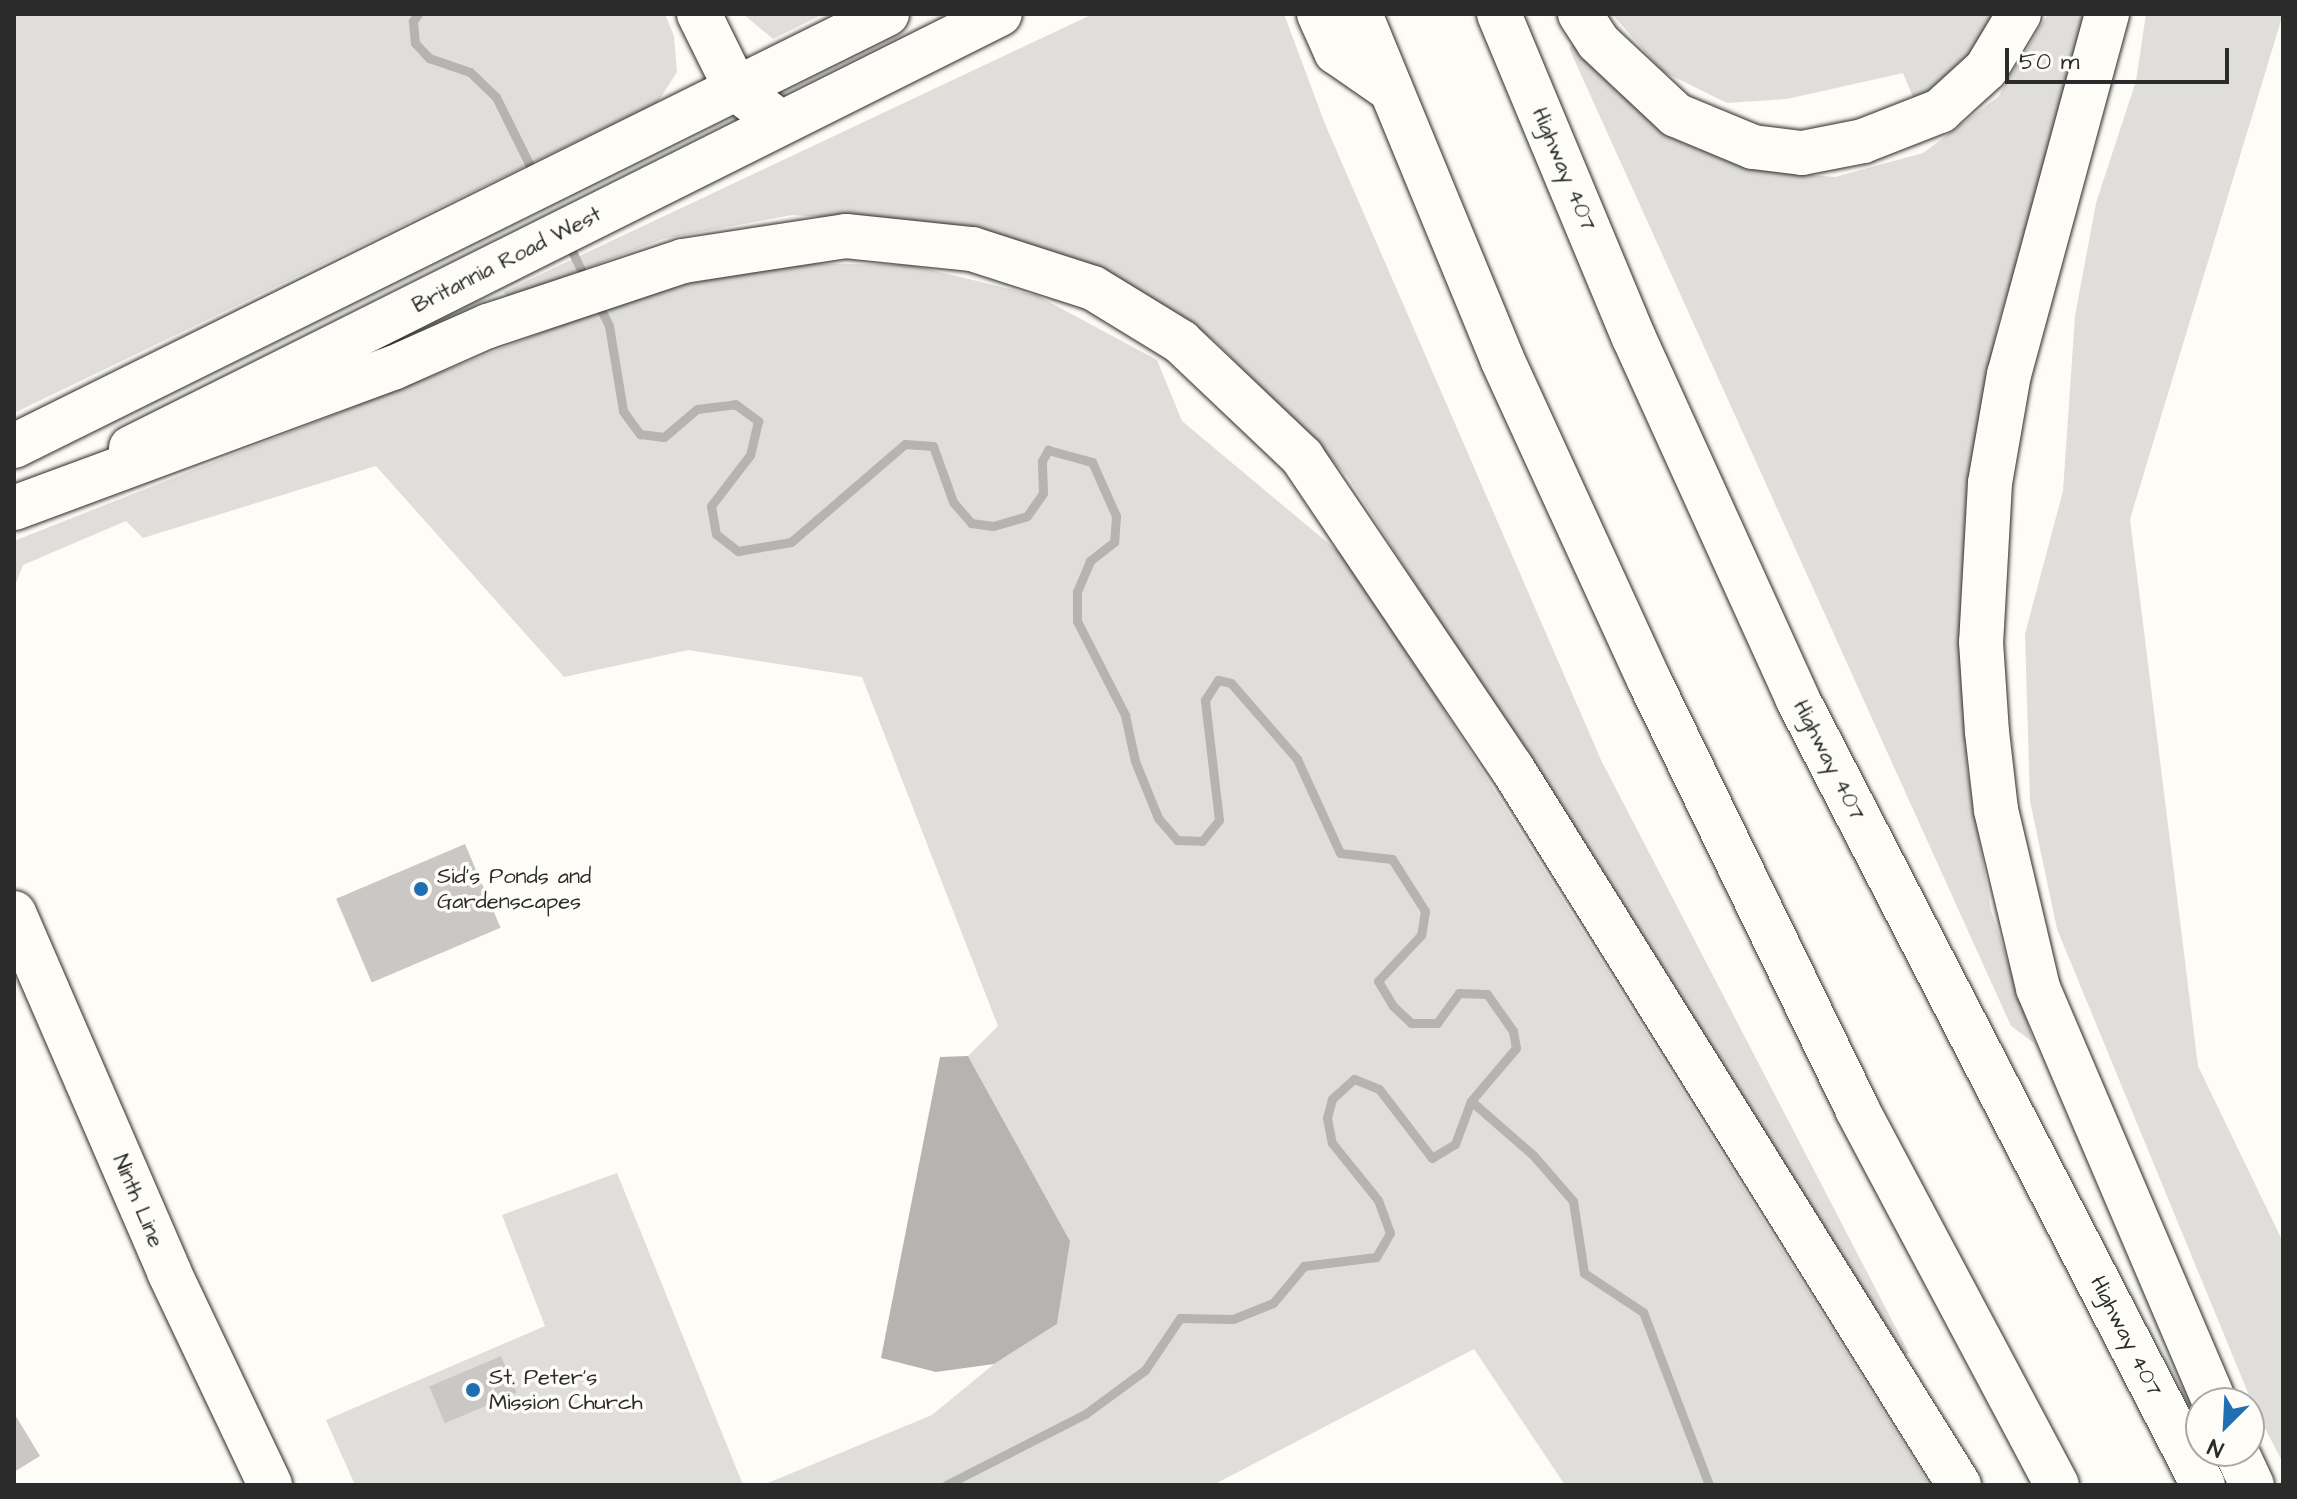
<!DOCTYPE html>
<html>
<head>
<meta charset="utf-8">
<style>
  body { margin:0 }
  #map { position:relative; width:2297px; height:1499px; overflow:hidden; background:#fdfcf7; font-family:"Architects Daughter",sans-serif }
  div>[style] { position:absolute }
  .green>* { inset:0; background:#dfdeda }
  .water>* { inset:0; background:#b5b4b1 }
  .stream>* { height:9px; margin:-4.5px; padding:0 4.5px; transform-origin:4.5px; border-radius:4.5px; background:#b5b4b1 }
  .building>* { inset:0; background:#c9c8c4; transform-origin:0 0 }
  .roads { filter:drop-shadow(0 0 2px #2b2b2b) drop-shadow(0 0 2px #2b2b2b) }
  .major>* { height:44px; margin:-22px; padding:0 22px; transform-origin:22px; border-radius:22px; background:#fdfcf7 }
  .highway>* { height:44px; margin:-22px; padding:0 22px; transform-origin:22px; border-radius:22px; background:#fdfcf7 }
  .dots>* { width:22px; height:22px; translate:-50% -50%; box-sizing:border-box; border:4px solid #fdfcf7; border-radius:50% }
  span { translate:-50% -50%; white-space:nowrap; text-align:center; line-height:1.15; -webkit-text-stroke:7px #fdfcf7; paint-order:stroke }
  .street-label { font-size:22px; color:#2b2b2b }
  .poi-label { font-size:22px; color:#2b2b2b }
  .left { translate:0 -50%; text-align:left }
  .frame { position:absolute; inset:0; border:16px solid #2b2b2b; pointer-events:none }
  .north { position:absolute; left:2185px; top:1387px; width:80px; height:80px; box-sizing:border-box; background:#fdfcf7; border:2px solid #a9a8a5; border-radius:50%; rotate:204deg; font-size:22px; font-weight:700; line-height:32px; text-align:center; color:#2b2b2b }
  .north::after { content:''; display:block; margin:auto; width:28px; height:36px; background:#1f6fb2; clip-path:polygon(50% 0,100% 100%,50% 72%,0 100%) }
  .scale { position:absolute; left:2005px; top:48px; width:224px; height:36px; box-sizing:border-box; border:4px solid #2b2b2b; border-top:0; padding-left:10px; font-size:24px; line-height:28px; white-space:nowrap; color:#2b2b2b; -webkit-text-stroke:6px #fdfcf7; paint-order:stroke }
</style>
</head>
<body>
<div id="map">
  <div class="green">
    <div style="clip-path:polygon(14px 14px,665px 14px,674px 36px,677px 72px,658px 102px,14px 413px)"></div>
    <div style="clip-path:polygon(743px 14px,823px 14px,773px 39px)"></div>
    <div style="clip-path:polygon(1093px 14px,1284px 14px,1325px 124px,1601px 760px,1909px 1353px,1900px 1357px,1348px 477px,1215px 341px,1104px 273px,951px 225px,792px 215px,663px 239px,509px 298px,503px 292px)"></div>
    <div style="clip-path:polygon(1612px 14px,1999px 14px,1958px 70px,1915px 102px,1903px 73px,1787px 99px,1727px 103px,1662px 71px)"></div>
    <div style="clip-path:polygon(2048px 14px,2089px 14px,2061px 130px,1998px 323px,1967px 486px,1960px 633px,1967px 768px,1991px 910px,2034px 1043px,2011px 1026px,1569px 48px,1575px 43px,1613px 88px,1676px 140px,1749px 169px,1835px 177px,1923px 153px,1998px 97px)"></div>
    <div style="clip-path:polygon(2146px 14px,2283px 14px,2130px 519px,2198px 1066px,2283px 1242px,2283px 1463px,2253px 1405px,2057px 929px,2030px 801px,2025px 634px,2063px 491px,2075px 316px,2096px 203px,2136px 81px)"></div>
    <div style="clip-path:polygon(789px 263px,911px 265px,1038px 296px,1157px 360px,1182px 421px,1352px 563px,1929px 1485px,1565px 1485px,1474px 1349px,1213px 1485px,763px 1485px,932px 1415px,994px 1364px,1057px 1324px,1068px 1237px,968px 1056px,998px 1026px,862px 677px,688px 650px,564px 677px,376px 466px,143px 538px,126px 521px,23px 565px,14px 588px,14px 541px,558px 326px,664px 289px)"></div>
    <div style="clip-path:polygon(617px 1173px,743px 1485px,355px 1485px,326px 1420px,545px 1326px,502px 1215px)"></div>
  </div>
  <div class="water">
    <div style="clip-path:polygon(968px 1056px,1070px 1241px,1057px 1324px,994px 1364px,936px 1372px,881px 1358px,940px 1057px)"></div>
  </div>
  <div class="stream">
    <div style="left:418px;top:14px;width:9px;rotate:126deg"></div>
    <div style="left:413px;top:21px;width:22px;rotate:85deg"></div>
    <div style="left:415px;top:43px;width:21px;rotate:47deg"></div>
    <div style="left:429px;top:58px;width:43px;rotate:18.9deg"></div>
    <div style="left:470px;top:72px;width:36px;rotate:44deg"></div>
    <div style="left:496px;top:97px;width:86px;rotate:63.7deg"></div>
    <div style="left:567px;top:241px;width:46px;rotate:64deg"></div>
    <div style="left:597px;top:302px;width:27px;rotate:63deg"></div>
    <div style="left:609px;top:326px;width:86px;rotate:80.6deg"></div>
    <div style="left:623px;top:411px;width:29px;rotate:54deg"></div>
    <div style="left:640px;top:434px;width:24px;rotate:7deg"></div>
    <div style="left:664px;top:437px;width:43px;rotate:-40.3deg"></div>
    <div style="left:697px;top:409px;width:38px;rotate:-7deg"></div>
    <div style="left:735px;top:404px;width:29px;rotate:36deg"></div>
    <div style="left:758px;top:421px;width:35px;rotate:103deg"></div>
    <div style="left:750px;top:455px;width:64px;rotate:127.4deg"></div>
    <div style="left:711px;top:506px;width:28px;rotate:80deg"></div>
    <div style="left:716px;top:534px;width:28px;rotate:38deg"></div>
    <div style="left:738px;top:551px;width:54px;rotate:-9.6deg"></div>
    <div style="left:791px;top:542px;width:150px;rotate:-40.7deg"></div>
    <div style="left:905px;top:444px;width:28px;rotate:4deg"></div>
    <div style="left:933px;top:446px;width:59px;rotate:70.3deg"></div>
    <div style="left:953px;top:502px;width:28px;rotate:49deg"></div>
    <div style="left:971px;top:523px;width:22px;rotate:8deg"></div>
    <div style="left:993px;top:526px;width:35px;rotate:-16deg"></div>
    <div style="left:1027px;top:516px;width:28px;rotate:-55deg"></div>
    <div style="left:1043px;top:493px;width:32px;rotate:-92deg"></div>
    <div style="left:1042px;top:461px;width:13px;rotate:-61deg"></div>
    <div style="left:1048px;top:450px;width:46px;rotate:15.3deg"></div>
    <div style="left:1092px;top:462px;width:59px;rotate:66deg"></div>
    <div style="left:1116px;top:516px;width:26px;rotate:94deg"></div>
    <div style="left:1114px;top:542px;width:31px;rotate:142deg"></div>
    <div style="left:1090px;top:561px;width:34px;rotate:113deg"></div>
    <div style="left:1077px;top:592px;width:29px;rotate:90deg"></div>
    <div style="left:1077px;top:621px;width:106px;rotate:62.9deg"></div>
    <div style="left:1125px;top:715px;width:47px;rotate:77.7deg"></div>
    <div style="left:1135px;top:761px;width:61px;rotate:68deg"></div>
    <div style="left:1158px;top:818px;width:29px;rotate:49deg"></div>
    <div style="left:1177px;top:840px;width:25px;rotate:2deg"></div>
    <div style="left:1202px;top:841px;width:27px;rotate:-51deg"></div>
    <div style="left:1219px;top:820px;width:121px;rotate:-96.7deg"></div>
    <div style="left:1205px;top:700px;width:24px;rotate:-57deg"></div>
    <div style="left:1218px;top:680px;width:13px;rotate:13deg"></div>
    <div style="left:1231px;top:683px;width:101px;rotate:49deg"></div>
    <div style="left:1297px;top:759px;width:103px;rotate:65.4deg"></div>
    <div style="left:1340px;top:853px;width:52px;rotate:6.6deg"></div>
    <div style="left:1392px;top:859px;width:62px;rotate:57.6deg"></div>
    <div style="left:1425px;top:911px;width:24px;rotate:99deg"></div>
    <div style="left:1421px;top:935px;width:63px;rotate:133.1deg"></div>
    <div style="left:1378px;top:981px;width:29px;rotate:59deg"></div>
    <div style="left:1393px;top:1006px;width:25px;rotate:43deg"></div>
    <div style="left:1411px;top:1023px;width:26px"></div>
    <div style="left:1437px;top:1023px;width:37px;rotate:-54deg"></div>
    <div style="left:1459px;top:993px;width:28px;rotate:2deg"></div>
    <div style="left:1487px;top:994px;width:45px;rotate:54.9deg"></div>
    <div style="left:1513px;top:1031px;width:17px;rotate:80deg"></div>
    <div style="left:1516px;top:1048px;width:70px;rotate:130.3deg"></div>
    <div style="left:1471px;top:1101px;width:46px;rotate:110.4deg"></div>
    <div style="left:1455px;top:1144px;width:27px;rotate:149deg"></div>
    <div style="left:1432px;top:1158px;width:87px;rotate:-127.5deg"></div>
    <div style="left:1379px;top:1089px;width:27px;rotate:-158deg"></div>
    <div style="left:1354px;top:1079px;width:30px;rotate:138deg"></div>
    <div style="left:1332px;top:1099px;width:20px;rotate:105deg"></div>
    <div style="left:1327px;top:1118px;width:25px;rotate:79deg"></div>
    <div style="left:1332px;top:1143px;width:73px;rotate:51.1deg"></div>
    <div style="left:1378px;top:1200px;width:35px;rotate:70deg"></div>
    <div style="left:1390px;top:1233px;width:28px;rotate:120deg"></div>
    <div style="left:1376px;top:1257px;width:73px;rotate:172.9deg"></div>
    <div style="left:1304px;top:1266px;width:48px;rotate:130deg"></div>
    <div style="left:1273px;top:1303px;width:43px;rotate:158.2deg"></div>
    <div style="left:1233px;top:1319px;width:53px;rotate:-178.9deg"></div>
    <div style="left:1180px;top:1318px;width:63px;rotate:123.9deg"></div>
    <div style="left:1145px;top:1370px;width:74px;rotate:143.7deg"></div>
    <div style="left:1085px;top:1414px;width:156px;rotate:152.9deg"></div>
    <div style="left:1471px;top:1101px;width:82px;rotate:41.1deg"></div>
    <div style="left:1533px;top:1155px;width:61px;rotate:49deg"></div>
    <div style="left:1573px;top:1201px;width:73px;rotate:81.3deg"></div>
    <div style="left:1584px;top:1273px;width:71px;rotate:33.5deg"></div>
    <div style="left:1643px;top:1312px;width:185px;rotate:69.1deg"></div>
  </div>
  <div class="building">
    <div style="left:465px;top:844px;width:91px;height:140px;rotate:67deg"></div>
    <div style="left:501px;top:1356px;width:40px;height:78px;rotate:67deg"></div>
    <div style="clip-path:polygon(14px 1413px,40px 1456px,14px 1472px)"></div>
  </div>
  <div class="roads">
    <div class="major">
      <div style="left:14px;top:446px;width:974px;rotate:-26.33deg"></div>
      <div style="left:131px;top:448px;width:971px;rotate:-26.54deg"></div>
      <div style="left:14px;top:913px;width:391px;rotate:66.6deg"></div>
      <div style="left:169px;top:1272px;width:236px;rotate:64.6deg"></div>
    </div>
    <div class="highway">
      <div style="left:699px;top:14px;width:84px;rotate:63.7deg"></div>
      <div style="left:736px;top:89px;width:56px;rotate:37.1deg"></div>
      <div style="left:1319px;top:14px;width:42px;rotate:65.9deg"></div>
      <div style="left:1336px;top:52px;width:67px;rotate:34.6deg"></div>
      <div style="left:1360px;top:14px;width:373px;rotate:67.6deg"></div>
      <div style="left:1502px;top:359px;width:353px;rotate:65.4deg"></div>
      <div style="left:1649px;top:680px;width:477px;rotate:64.1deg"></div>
      <div style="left:1857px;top:1109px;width:426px;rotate:62deg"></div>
      <div style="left:1499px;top:14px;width:351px;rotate:67.4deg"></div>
      <div style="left:1634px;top:338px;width:395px;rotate:65.6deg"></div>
      <div style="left:1797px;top:698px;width:886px;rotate:62.71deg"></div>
      <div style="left:1580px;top:14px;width:33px;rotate:57deg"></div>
      <div style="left:1598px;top:42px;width:107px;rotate:43.1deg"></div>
      <div style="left:1676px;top:115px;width:83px;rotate:22.6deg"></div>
      <div style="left:1753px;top:147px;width:49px;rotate:7deg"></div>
      <div style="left:1802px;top:153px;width:62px;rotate:-11.1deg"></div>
      <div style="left:1863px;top:141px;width:83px;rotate:-21.3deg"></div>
      <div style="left:1940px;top:111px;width:62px;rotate:-42.4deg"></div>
      <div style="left:1986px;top:69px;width:64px;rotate:-59deg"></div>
      <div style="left:2107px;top:14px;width:373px;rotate:105.2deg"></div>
      <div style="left:2009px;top:374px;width:111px;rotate:99.9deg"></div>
      <div style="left:1990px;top:483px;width:159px;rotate:93.2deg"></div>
      <div style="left:1981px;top:642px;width:90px;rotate:86.2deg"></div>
      <div style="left:1987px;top:732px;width:79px;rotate:83.4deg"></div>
      <div style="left:1996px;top:810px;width:183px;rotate:76.7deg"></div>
      <div style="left:2038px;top:988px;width:451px;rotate:66.9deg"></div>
      <div style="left:14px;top:508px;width:404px;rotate:-20.3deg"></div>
      <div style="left:393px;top:368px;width:104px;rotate:-23.9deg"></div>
      <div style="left:488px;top:326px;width:206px;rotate:-18.4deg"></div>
      <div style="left:683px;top:261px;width:165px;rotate:-8.7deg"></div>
      <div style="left:846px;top:236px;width:127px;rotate:5.9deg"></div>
      <div style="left:972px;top:249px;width:127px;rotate:17.9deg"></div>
      <div style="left:1093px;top:288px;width:103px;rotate:31.5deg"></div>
      <div style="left:1181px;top:342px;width:167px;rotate:43.5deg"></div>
      <div style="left:1302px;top:457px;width:375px;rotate:56deg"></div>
      <div style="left:1512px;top:768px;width:845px;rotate:58.06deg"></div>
      <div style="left:2236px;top:1451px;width:38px;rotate:65deg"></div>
    </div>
  </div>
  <div class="dots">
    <div style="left:421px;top:889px;background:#1f6fb2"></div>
    <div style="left:473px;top:1390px;background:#1f6fb2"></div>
  </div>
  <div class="street-label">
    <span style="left:1564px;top:169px;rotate:67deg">Highway 407</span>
    <span style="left:507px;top:260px;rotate:-27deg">Britannia Road West</span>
    <span style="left:1829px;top:760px;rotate:63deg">Highway 407</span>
    <span style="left:138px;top:1201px;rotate:67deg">Ninth Line</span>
    <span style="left:2126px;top:1336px;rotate:63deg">Highway 407</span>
  </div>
  <div class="poi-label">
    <span class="left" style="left:437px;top:889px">Sid's Ponds and<br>Gardenscapes</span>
    <span class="left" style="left:489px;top:1390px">St. Peter’s<br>Mission Church</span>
  </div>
  <div class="frame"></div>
  <div class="north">N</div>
  <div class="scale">50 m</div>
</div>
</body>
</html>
